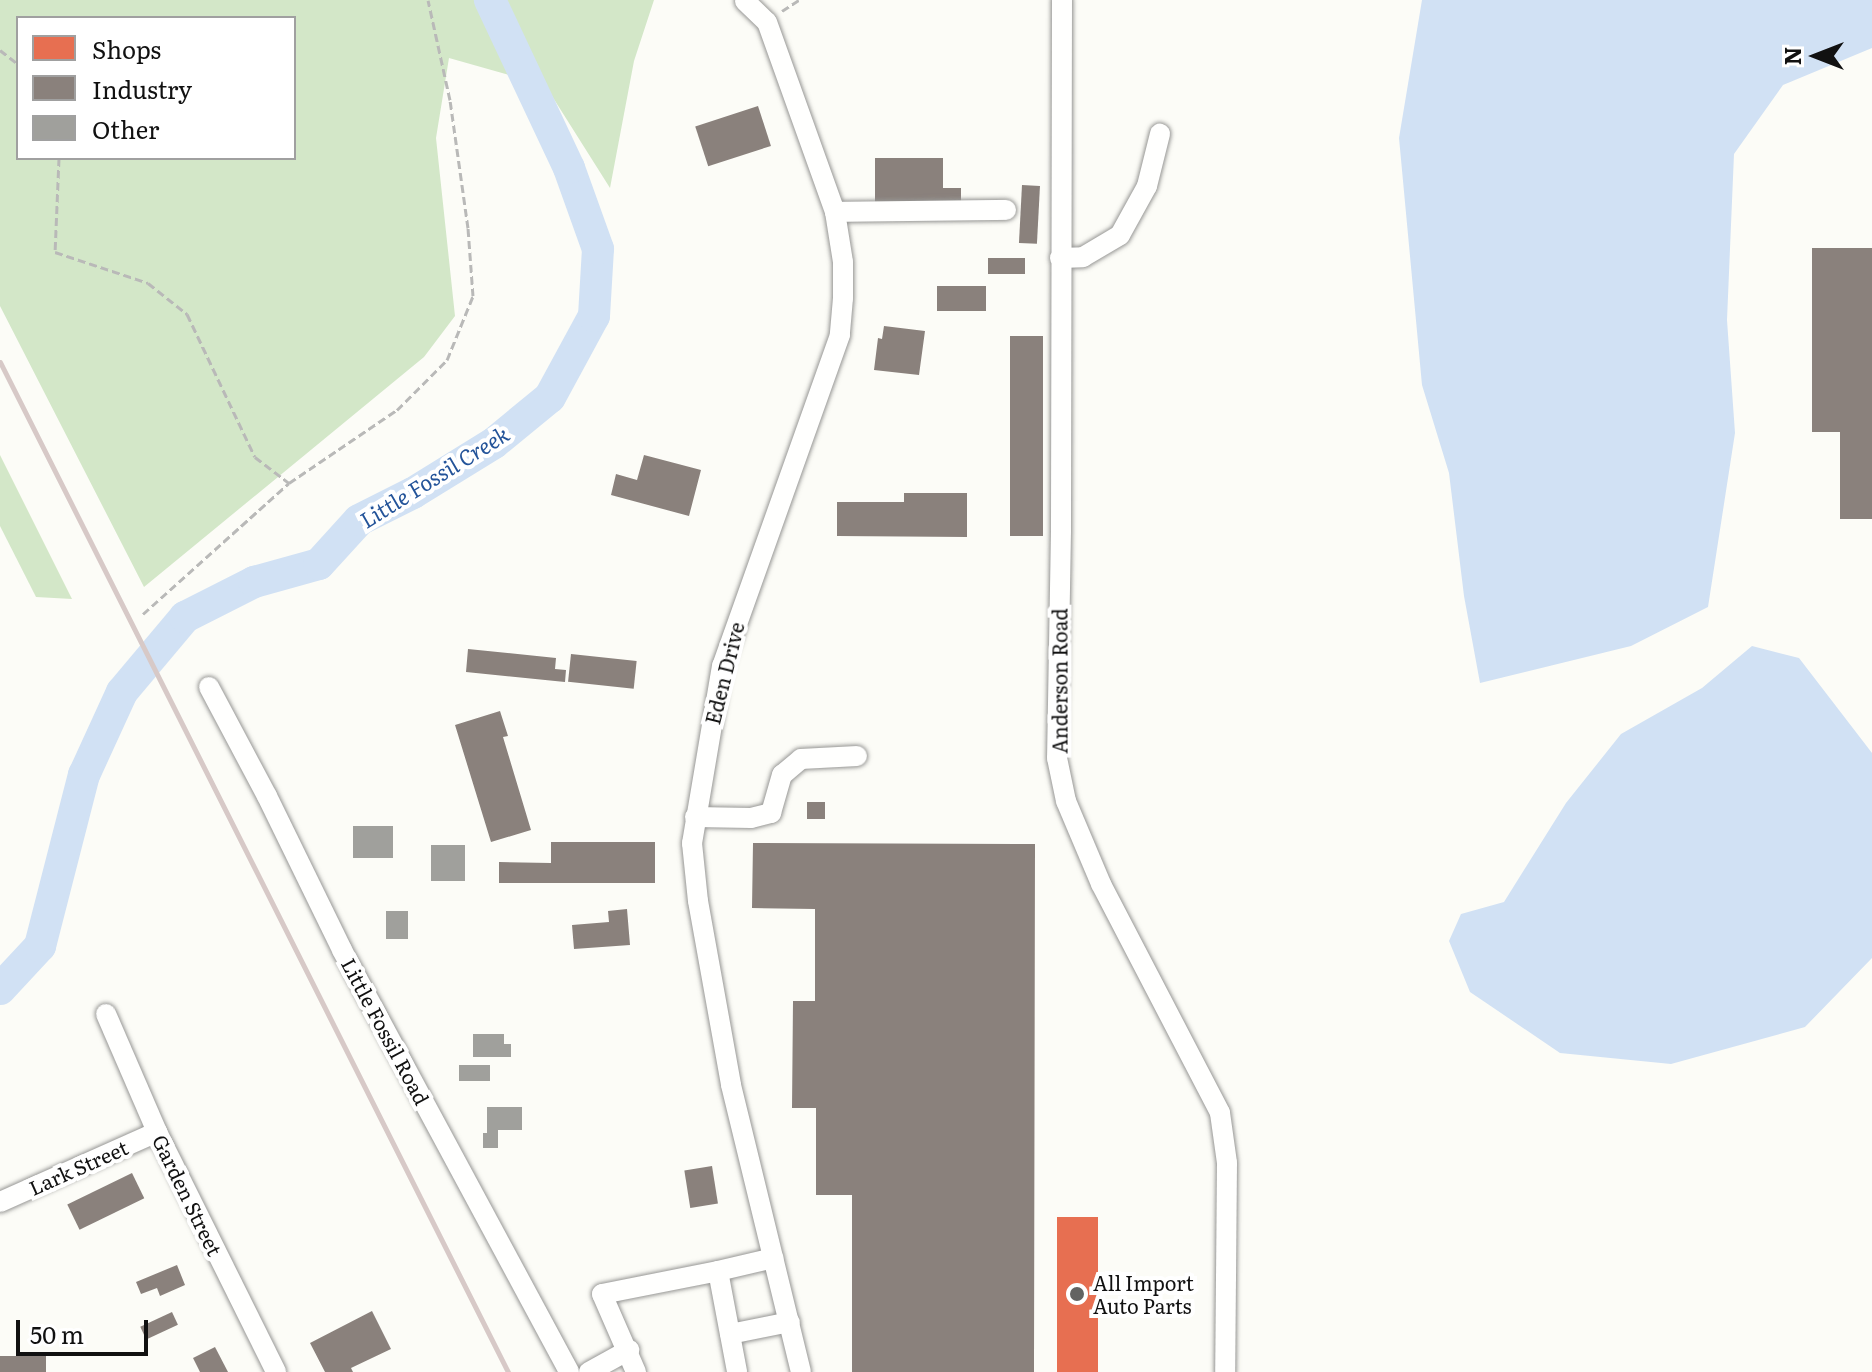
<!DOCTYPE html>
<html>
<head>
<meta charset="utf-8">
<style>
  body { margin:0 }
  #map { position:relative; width:1872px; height:1372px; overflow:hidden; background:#fcfcf7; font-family:Literata,serif }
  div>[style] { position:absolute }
  .forest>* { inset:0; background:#d3e7c8 }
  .water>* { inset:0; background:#d1e1f4 }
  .shops>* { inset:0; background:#e76f51; transform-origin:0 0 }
  .industry>* { inset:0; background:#8a817c; transform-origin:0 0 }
  .river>* { height:32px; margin:-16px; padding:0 16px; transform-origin:16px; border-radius:16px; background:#d1e1f4 }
  .building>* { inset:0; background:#a0a09c; transform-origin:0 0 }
  .path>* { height:3px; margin-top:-1.5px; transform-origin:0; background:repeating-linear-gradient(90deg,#b9b9b8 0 8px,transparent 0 12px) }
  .roads { filter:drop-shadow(0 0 2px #979795) drop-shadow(0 0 2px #979795) }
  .minor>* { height:20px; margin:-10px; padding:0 10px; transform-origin:10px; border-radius:10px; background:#fffffe }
  .rail>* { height:5px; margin:-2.5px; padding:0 2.5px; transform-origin:2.5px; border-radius:2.5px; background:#d7c9c7 }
  .dots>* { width:22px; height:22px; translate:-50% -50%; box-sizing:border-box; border:4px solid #fff; border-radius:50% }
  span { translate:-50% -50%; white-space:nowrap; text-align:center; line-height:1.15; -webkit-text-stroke:8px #fff; paint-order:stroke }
  .street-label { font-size:20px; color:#111 }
  .poi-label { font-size:20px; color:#111 }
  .left { translate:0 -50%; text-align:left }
  .water-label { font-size:22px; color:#235399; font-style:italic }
  .legend { position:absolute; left:16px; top:16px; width:280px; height:144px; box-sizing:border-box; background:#fff; border:2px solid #a0a0a0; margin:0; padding:10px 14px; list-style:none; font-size:24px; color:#111 }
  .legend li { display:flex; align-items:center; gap:16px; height:40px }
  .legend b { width:40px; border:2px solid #a0a0a0 }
  .north { position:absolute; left:1776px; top:16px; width:80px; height:80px; -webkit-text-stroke:6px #fff; paint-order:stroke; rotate:270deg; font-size:22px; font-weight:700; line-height:32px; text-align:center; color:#111 }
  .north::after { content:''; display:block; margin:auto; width:28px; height:36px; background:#111; clip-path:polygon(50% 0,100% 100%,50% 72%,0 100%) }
  .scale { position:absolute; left:16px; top:1320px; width:132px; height:36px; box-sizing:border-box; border:4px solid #111; border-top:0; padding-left:10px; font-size:24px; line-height:28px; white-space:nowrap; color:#111; -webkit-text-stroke:6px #fff; paint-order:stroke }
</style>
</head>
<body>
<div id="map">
  <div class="forest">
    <div style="clip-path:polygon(evenodd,0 0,654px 0,634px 61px,610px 188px,545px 85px,449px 58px,436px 138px,455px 316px,424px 357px,144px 587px,0 306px,0 0,294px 18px,294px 158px,18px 158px,18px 18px,294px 18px)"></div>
    <div style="clip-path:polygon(0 455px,72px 599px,36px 597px,0 526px)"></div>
  </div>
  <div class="water">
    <div style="clip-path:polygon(1422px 0,1872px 0,1872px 48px,1783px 85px,1734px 154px,1727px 320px,1735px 433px,1708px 607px,1631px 646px,1480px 683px,1464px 596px,1449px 473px,1422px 385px,1399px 138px)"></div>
    <div style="clip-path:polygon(1752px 646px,1799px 658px,1872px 753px,1872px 958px,1805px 1027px,1671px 1064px,1560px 1053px,1470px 992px,1449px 941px,1461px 914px,1504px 902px,1566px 803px,1621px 734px,1702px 688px)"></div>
  </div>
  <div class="shops">
    <div style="left:1057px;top:1217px;width:41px;height:155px"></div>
  </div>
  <div class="industry">
    <div style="left:758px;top:106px;width:42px;height:66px;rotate:72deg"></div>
    <div style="clip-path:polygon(875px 158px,943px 158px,943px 188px,961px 188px,961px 204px,875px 204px)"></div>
    <div style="left:1022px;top:185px;width:18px;height:58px;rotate:3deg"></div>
    <div style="clip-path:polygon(1812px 248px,1872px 248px,1872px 519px,1840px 519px,1840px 432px,1812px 432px)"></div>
    <div style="left:988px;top:258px;width:37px;height:16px"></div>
    <div style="left:937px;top:286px;width:49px;height:25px"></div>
    <div style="clip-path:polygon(884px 326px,925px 331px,919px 375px,874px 370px,878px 338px,882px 339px)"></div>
    <div style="left:1010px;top:336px;width:33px;height:200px"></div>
    <div style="clip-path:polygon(644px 455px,701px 470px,689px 516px,611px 495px,616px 474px,637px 480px)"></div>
    <div style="clip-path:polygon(904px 493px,967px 493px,967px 537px,837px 536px,837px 502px,904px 502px)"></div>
    <div style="clip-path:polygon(468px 649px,556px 658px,555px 669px,566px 670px,565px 682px,466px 672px)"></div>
    <div style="left:571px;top:654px;width:66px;height:28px;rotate:6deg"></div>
    <div style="clip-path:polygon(500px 711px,508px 736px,503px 737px,531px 830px,491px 842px,455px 725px)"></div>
    <div style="left:807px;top:802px;width:18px;height:17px"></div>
    <div style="clip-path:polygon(551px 842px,655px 842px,655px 883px,499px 883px,499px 862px,551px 863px)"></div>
    <div style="clip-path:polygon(753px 843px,1035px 844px,1034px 1372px,852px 1372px,852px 1195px,816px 1195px,816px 1108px,792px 1108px,793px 1001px,815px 1001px,815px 909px,752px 908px)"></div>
    <div style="clip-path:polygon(627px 909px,630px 945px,574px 949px,572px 925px,609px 922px,608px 911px)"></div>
    <div style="left:712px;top:1166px;width:38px;height:28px;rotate:81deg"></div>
    <div style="left:132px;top:1173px;width:28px;height:72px;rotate:64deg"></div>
    <div style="clip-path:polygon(177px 1265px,185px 1285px,160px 1296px,157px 1288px,141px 1294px,136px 1282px)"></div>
    <div style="clip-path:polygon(372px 1311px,391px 1349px,351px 1368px,353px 1372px,325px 1372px,310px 1343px)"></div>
    <div style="left:172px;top:1312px;width:14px;height:35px;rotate:65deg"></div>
    <div style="clip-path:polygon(215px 1347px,228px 1372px,200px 1372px,193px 1358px)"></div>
    <div style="left:0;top:1356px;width:46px;height:16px"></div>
  </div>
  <div class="river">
    <div style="left:0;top:989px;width:59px;rotate:-47.1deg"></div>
    <div style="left:40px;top:946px;width:177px;rotate:-75.6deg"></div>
    <div style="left:84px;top:775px;width:91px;rotate:-65.4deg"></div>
    <div style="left:122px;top:692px;width:98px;rotate:-50deg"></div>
    <div style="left:185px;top:617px;width:77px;rotate:-26.9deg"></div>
    <div style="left:254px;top:582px;width:67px;rotate:-15.5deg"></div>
    <div style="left:319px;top:564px;width:59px;rotate:-47.7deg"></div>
    <div style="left:359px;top:520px;width:60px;rotate:-26.6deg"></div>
    <div style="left:413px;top:493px;width:95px;rotate:-31.7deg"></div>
    <div style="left:494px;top:443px;width:72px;rotate:-39.4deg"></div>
    <div style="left:550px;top:397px;width:92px;rotate:-61.5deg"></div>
    <div style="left:594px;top:316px;width:67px;rotate:-86.6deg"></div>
    <div style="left:598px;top:249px;width:86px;rotate:-109.7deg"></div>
    <div style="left:569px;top:168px;width:186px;rotate:-115.2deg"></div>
  </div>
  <div class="building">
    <div style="left:353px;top:826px;width:40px;height:32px"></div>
    <div style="left:431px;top:845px;width:34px;height:36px"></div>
    <div style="left:386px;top:911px;width:22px;height:28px"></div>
    <div style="clip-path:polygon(473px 1034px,504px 1034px,504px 1044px,511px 1044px,511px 1057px,473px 1057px)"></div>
    <div style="left:459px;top:1065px;width:31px;height:16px"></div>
    <div style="clip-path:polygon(487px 1107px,522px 1107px,522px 1130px,498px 1130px,498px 1148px,483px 1148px,483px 1133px,487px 1133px)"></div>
  </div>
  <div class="path">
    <div style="left:782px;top:11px;width:20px;rotate:-33deg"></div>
    <div style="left:0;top:50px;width:23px;rotate:38deg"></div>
    <div style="left:59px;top:158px;width:94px;rotate:92.4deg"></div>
    <div style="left:55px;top:252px;width:98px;rotate:18.4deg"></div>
    <div style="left:148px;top:283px;width:50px;rotate:38.5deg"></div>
    <div style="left:187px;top:314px;width:158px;rotate:64.6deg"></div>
    <div style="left:255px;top:457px;width:43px;rotate:37.4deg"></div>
    <div style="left:289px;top:483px;width:130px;rotate:-34.1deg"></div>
    <div style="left:397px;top:410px;width:71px;rotate:-45deg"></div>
    <div style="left:447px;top:360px;width:69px;rotate:-67.9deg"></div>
    <div style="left:473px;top:296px;width:68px;rotate:-94.2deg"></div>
    <div style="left:468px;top:228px;width:129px;rotate:-98deg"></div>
    <div style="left:450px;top:100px;width:102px;rotate:-102.4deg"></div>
    <div style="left:143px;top:614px;width:196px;rotate:-41.9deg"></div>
  </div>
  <div class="roads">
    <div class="minor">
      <div style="left:1062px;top:0;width:531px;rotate:90.11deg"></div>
      <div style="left:1061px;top:531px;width:227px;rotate:91deg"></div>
      <div style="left:1057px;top:758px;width:44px;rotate:78.2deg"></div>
      <div style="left:1066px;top:801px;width:90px;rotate:67.1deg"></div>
      <div style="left:1101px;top:884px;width:258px;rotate:62.5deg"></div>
      <div style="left:1220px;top:1113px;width:50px;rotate:82deg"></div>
      <div style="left:1227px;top:1163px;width:209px;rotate:90.5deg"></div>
      <div style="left:745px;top:1px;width:30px;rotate:44deg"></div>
      <div style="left:767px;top:22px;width:202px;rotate:70.3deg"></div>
      <div style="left:835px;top:212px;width:51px;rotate:80.9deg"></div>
      <div style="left:843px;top:262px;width:36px;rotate:90deg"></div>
      <div style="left:843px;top:298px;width:37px;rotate:95deg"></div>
      <div style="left:840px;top:335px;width:351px;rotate:109.6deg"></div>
      <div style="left:722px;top:666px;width:180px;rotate:99.6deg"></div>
      <div style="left:692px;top:843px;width:58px;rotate:84.1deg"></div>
      <div style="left:698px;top:901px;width:187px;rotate:79.8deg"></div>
      <div style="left:731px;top:1085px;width:295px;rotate:76.3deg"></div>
      <div style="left:835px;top:212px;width:171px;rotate:-0.7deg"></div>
      <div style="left:1060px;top:258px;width:23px;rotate:-2deg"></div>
      <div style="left:1083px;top:257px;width:43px;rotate:-30.7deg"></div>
      <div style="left:1120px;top:235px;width:56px;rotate:-61.1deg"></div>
      <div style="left:1147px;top:186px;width:54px;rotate:-76deg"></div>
      <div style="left:209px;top:687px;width:123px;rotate:62deg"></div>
      <div style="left:267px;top:796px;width:171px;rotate:64deg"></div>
      <div style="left:342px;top:950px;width:479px;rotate:61.7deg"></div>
      <div style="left:695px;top:817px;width:56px;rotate:1deg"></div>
      <div style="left:751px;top:818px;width:21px;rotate:-14deg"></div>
      <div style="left:771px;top:813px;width:40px;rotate:-74deg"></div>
      <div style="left:782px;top:775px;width:25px;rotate:-40deg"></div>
      <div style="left:801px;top:759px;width:56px;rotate:-3.1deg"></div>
      <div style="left:106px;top:1014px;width:129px;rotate:66.6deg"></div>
      <div style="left:157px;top:1132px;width:268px;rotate:63.6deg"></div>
      <div style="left:0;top:1202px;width:172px;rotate:-24deg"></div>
      <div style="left:718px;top:1271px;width:57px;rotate:-13.1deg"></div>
      <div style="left:730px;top:1334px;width:61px;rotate:-11.3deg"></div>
      <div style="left:589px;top:1372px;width:46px;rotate:-28.8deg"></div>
      <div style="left:636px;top:1372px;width:85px;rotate:-113.6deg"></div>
      <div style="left:602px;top:1294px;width:118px;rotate:-11.2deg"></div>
      <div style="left:718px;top:1271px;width:103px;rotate:79.3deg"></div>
    </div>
  </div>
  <div class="rail">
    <div style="left:0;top:362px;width:1131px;rotate:63.3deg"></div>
  </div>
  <div class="dots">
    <div style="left:1077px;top:1294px;background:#636362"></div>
  </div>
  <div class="street-label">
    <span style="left:724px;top:673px;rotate:-76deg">Eden Drive</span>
    <span style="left:1059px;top:681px;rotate:-90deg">Anderson Road</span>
    <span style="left:386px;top:1031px;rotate:62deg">Little Fossil Road</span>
    <span style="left:78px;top:1167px;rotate:-24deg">Lark Street</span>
    <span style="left:188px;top:1195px;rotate:64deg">Garden Street</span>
  </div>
  <div class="poi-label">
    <span class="left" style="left:1093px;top:1294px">All Import<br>Auto Parts</span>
  </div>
  <div class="water-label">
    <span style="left:434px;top:476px;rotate:-32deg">Little Fossil Creek</span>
  </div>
  <ul class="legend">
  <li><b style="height:22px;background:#e76f51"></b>Shops</li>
  <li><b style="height:22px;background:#8a817c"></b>Industry</li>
  <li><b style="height:22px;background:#a0a09c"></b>Other</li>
  </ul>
  <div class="north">N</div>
  <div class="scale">50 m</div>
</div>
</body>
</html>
